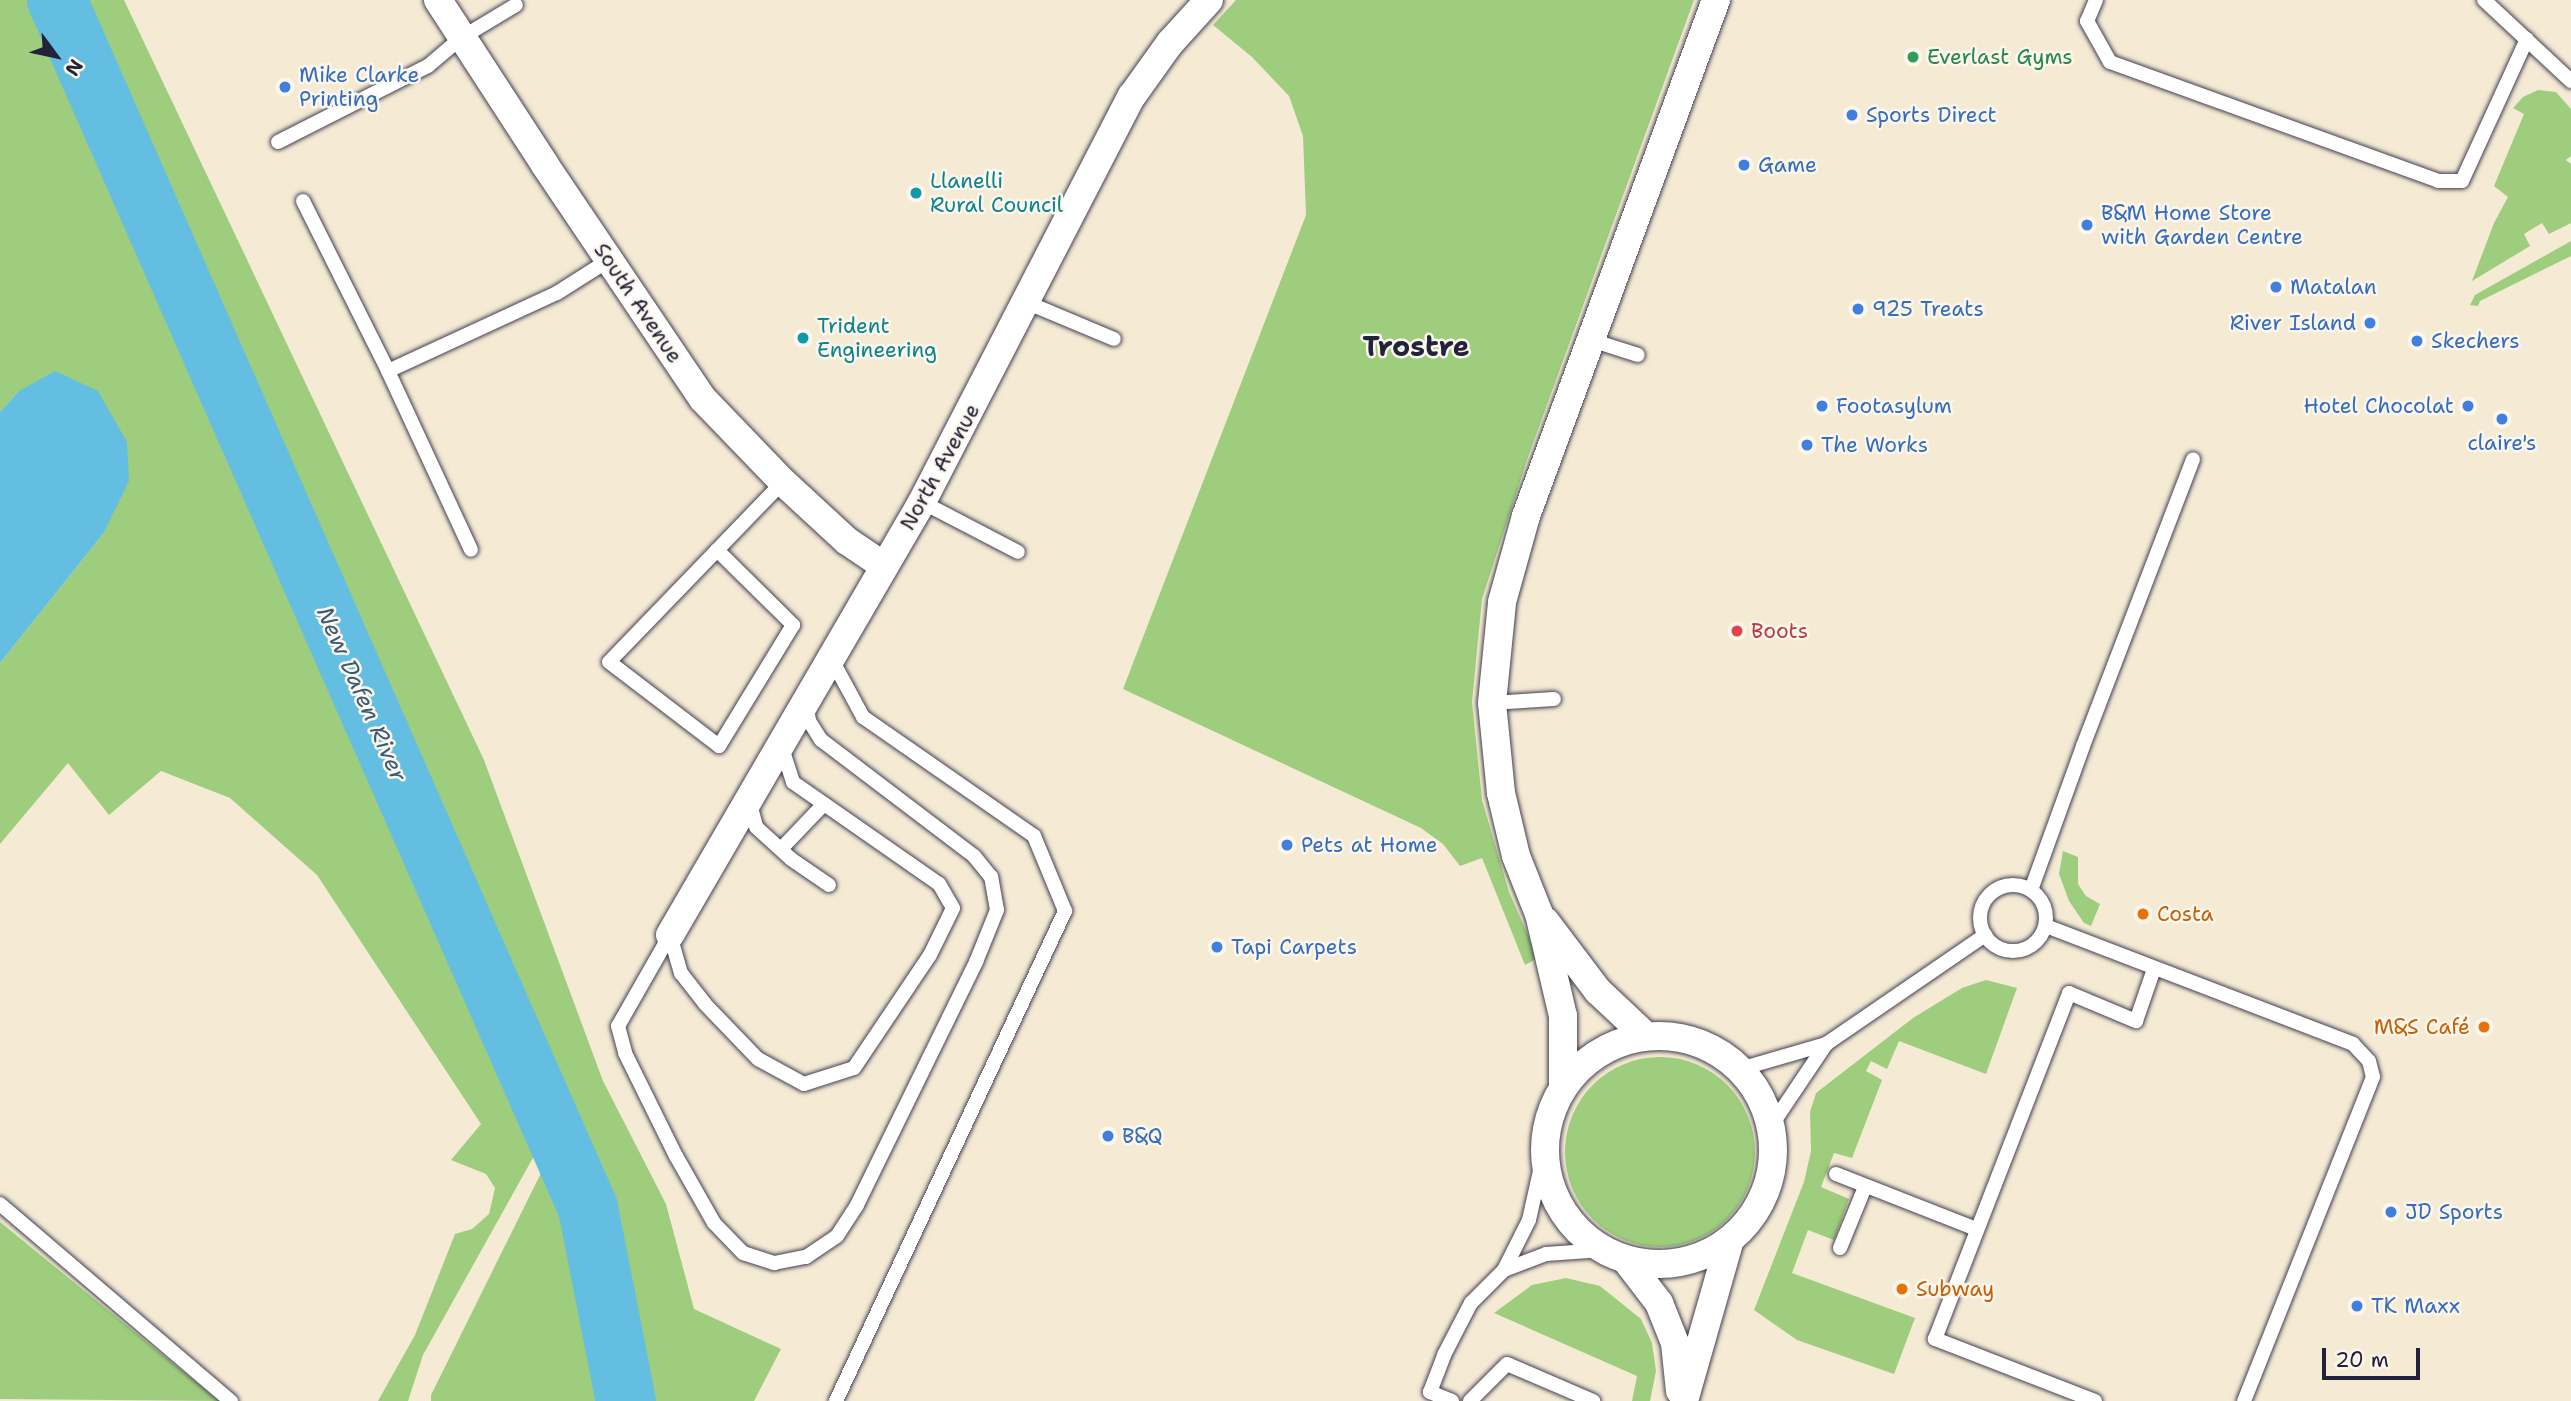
<!DOCTYPE html>
<html>
<head>
<meta charset="utf-8">
<style>
  body { margin:0 }
  #map { position:relative; width:2571px; height:1401px; overflow:hidden; background:#f5ead4; font-family:"Shantell Sans",sans-serif }
  div>[style] { position:absolute }
  .green>* { inset:0; background:#9ece7d }
  .round { border-radius:50% }
  .water>* { inset:0; background:#63bee1 }
  .river>* { height:60px; margin:-30px; padding:0 30px; transform-origin:30px; border-radius:30px; background:#63bee1 }
  .roads { filter:drop-shadow(0 0 2px #424052) drop-shadow(0 0 2px #424052) }
  .lane>* { height:14px; margin:-7px; padding:0 7px; transform-origin:7px; border-radius:7px; background:#fff }
  .lane>.ring { margin:-7px; padding:0; box-sizing:content-box; background:none; border:14px solid #fff; border-radius:50% }
  .street>* { height:28px; margin:-14px; padding:0 14px; transform-origin:14px; border-radius:14px; background:#fff }
  .street>.ring { margin:-14px; padding:0; box-sizing:content-box; background:none; border:28px solid #fff; border-radius:50% }
  .dots>* { width:19px; height:19px; translate:-50% -50%; box-sizing:border-box; border:4px solid #fbf7ec; border-radius:50% }
  span { translate:-50% -50%; white-space:nowrap; text-align:center; line-height:1.15; -webkit-text-stroke:5px #fbf7ec; paint-order:stroke }
  .leisure-label { font-size:21px; color:#27864d }
  .left { translate:0 -50%; text-align:left }
  .shop-label { font-size:21px; color:#366cbe }
  .right { translate:-100% -50%; text-align:right }
  .culture-label { font-size:21px; color:#0d838f }
  .street-label { font-size:21px; color:#22223b }
  .health-label { font-size:21px; color:#be3a42 }
  .food-label { font-size:21px; color:#c56008 }
  .water-label { font-size:23px; color:#395975; font-style:italic }
  .district-label { font-size:28px; color:#22223b; font-weight:700 }
  .north { position:absolute; left:21px; top:21px; width:70px; height:70px; -webkit-text-stroke:5px #fbf7ec; paint-order:stroke; rotate:123deg; font-size:19px; font-weight:700; line-height:28px; text-align:center; color:#22223b }
  .north::after { content:''; display:block; margin:auto; width:24px; height:32px; background:#22223b; clip-path:polygon(50% 0,100% 100%,50% 72%,0 100%) }
  .scale { position:absolute; left:2322px; top:1348px; width:98px; height:32px; box-sizing:border-box; border:4px solid #22223b; border-top:0; padding-left:9px; font-size:21px; line-height:24px; white-space:nowrap; color:#22223b; -webkit-text-stroke:5px #fbf7ec; paint-order:stroke }
</style>
</head>
<body>
<div id="map">
  <div class="green">
    <div style="clip-path:polygon(0 0,49px 0,544px 1138px,423px 1355px,408px 1401px,378px 1401px,415px 1335px,455px 1234px,472px 1229px,489px 1214px,495px 1188px,486px 1174px,451px 1160px,481px 1124px,317px 875px,230px 798px,161px 771px,109px 815px,68px 763px,0 844px,0 663px,103px 534px,19px 391px,0 412px)"></div>
    <div style="clip-path:polygon(73px 0,124px 0,484px 760px,603px 1081px,666px 1204px,694px 1309px,781px 1349px,754px 1401px,431px 1401px,431px 1395px,543px 1169px,572px 1116px)"></div>
    <div style="clip-path:polygon(1236px 0,1694px 0,1528px 457px,1482px 599px,1472px 702px,1482px 800px,1509px 892px,1538px 958px,1525px 965px,1482px 858px,1460px 866px,1443px 844px,1421px 828px,1123px 689px,1306px 215px,1303px 136px,1289px 96px,1252px 57px,1213px 25px)"></div>
    <div style="clip-path:polygon(2538px 90px,2556px 92px,2571px 109px,2571px 156px,2566px 160px,2571px 164px,2571px 223px,2549px 234px,2542px 223px,2524px 234px,2530px 246px,2472px 281px,2494px 223px,2508px 197px,2494px 186px,2524px 114px,2513px 108px,2523px 97px)"></div>
    <div style="clip-path:polygon(2571px 241px,2571px 256px,2480px 301px,2478px 306px,2470px 305px,2475px 295px)"></div>
    <div style="clip-path:polygon(2063px 851px,2078px 857px,2078px 884px,2086px 896px,2100px 904px,2091px 926px,2084px 923px,2069px 901px,2059px 874px)"></div>
    <div style="clip-path:polygon(1986px 980px,2017px 988px,1986px 1074px,1899px 1041px,1887px 1069px,1871px 1061px,1866px 1071px,1882px 1080px,1852px 1158px,1834px 1153px,1821px 1187px,1849px 1199px,1834px 1240px,1808px 1230px,1792px 1273px,1915px 1318px,1894px 1374px,1797px 1340px,1754px 1310px,1804px 1182px,1811px 1151px,1810px 1112px,1816px 1093px,1913px 1018px,1962px 988px)"></div>
    <div class="round" style="left:1565px;top:1057px;width:190px;height:190px"></div>
    <div style="clip-path:polygon(0 1222px,5px 1226px,219px 1401px,0 1399px)"></div>
    <div style="clip-path:polygon(1566px 1278px,1600px 1286px,1641px 1319px,1652px 1343px,1656px 1371px,1650px 1401px,1632px 1401px,1637px 1376px,1494px 1313px,1532px 1285px)"></div>
  </div>
  <div class="water">
    <div style="clip-path:polygon(55px 371px,98px 391px,127px 442px,129px 481px,103px 534px,0 663px,0 412px,19px 391px)"></div>
  </div>
  <div class="river">
    <div style="left:57px;top:0;width:1320px;rotate:66.27deg"></div>
    <div style="left:588px;top:1208px;width:197px;rotate:78.9deg"></div>
  </div>
  <div class="roads">
    <div class="lane">
      <div style="left:2096px;top:0;width:23px;rotate:113deg"></div>
      <div style="left:2087px;top:21px;width:47px;rotate:60.7deg"></div>
      <div style="left:2110px;top:62px;width:349px;rotate:19.9deg"></div>
      <div style="left:2438px;top:181px;width:24px"></div>
      <div style="left:2462px;top:181px;width:156px;rotate:-65.4deg"></div>
      <div style="left:2484px;top:0;width:119px;rotate:43deg"></div>
      <div style="left:278px;top:142px;width:168px;rotate:-26.9deg"></div>
      <div style="left:428px;top:66px;width:43px;rotate:-40.3deg"></div>
      <div style="left:461px;top:38px;width:64px;rotate:-31deg"></div>
      <div style="left:303px;top:201px;width:190px;rotate:63.4deg"></div>
      <div style="left:388px;top:371px;width:197px;rotate:65.1deg"></div>
      <div style="left:1028px;top:303px;width:93px;rotate:22.7deg"></div>
      <div style="left:1591px;top:340px;width:49px;rotate:17.7deg"></div>
      <div style="left:388px;top:371px;width:186px;rotate:-24.8deg"></div>
      <div style="left:557px;top:293px;width:62px;rotate:-32.4deg"></div>
      <div style="left:922px;top:502px;width:108px;rotate:27.5deg"></div>
      <div style="left:717px;top:550px;width:107px;rotate:44.6deg"></div>
      <div style="left:793px;top:625px;width:142px;rotate:121.4deg"></div>
      <div style="left:719px;top:746px;width:138px;rotate:-142.6deg"></div>
      <div style="left:609px;top:662px;width:250px;rotate:-46deg"></div>
      <div style="left:831px;top:658px;width:67px;rotate:61.5deg"></div>
      <div style="left:863px;top:717px;width:208px;rotate:34.8deg"></div>
      <div style="left:1034px;top:836px;width:81px;rotate:67.5deg"></div>
      <div style="left:1065px;top:911px;width:541px;rotate:115.05deg"></div>
      <div style="left:1492px;top:703px;width:62px;rotate:-3.7deg"></div>
      <div style="left:749px;top:800px;width:28px;rotate:75deg"></div>
      <div style="left:756px;top:827px;width:47px;rotate:42.4deg"></div>
      <div style="left:791px;top:859px;width:46px;rotate:34.4deg"></div>
      <div style="left:781px;top:849px;width:62px;rotate:-46.3deg"></div>
      <div class="ring" style="left:1980px;top:885px;width:52px;height:52px"></div>
      <div style="left:2031px;top:890px;width:153px;rotate:-70.1deg"></div>
      <div style="left:2083px;top:746px;width:307px;rotate:-69deg"></div>
      <div style="left:2046px;top:926px;width:329px;rotate:21deg"></div>
      <div style="left:2353px;top:1044px;width:23px;rotate:47deg"></div>
      <div style="left:2369px;top:1061px;width:16px;rotate:76deg"></div>
      <div style="left:2373px;top:1077px;width:349px;rotate:111.7deg"></div>
      <div style="left:670px;top:935px;width:105px;rotate:119.7deg"></div>
      <div style="left:618px;top:1026px;width:28px;rotate:75deg"></div>
      <div style="left:625px;top:1053px;width:115px;rotate:63.7deg"></div>
      <div style="left:676px;top:1156px;width:77px;rotate:60.4deg"></div>
      <div style="left:714px;top:1223px;width:42px;rotate:46deg"></div>
      <div style="left:743px;top:1253px;width:33px;rotate:18deg"></div>
      <div style="left:774px;top:1263px;width:33px;rotate:-11deg"></div>
      <div style="left:806px;top:1257px;width:37px;rotate:-34deg"></div>
      <div style="left:837px;top:1236px;width:37px;rotate:-57deg"></div>
      <div style="left:857px;top:1205px;width:271px;rotate:-63.9deg"></div>
      <div style="left:976px;top:962px;width:56px;rotate:-68deg"></div>
      <div style="left:997px;top:910px;width:34px;rotate:-100deg"></div>
      <div style="left:991px;top:877px;width:27px;rotate:-129deg"></div>
      <div style="left:974px;top:856px;width:192px;rotate:-142.8deg"></div>
      <div style="left:821px;top:740px;width:22px;rotate:-122deg"></div>
      <div style="left:809px;top:721px;width:15px;rotate:-98deg"></div>
      <div style="left:670px;top:935px;width:40px;rotate:74deg"></div>
      <div style="left:681px;top:973px;width:39px;rotate:52deg"></div>
      <div style="left:705px;top:1004px;width:76px;rotate:46.1deg"></div>
      <div style="left:758px;top:1059px;width:52px;rotate:28.5deg"></div>
      <div style="left:804px;top:1084px;width:52px;rotate:-17.7deg"></div>
      <div style="left:854px;top:1068px;width:136px;rotate:-56.1deg"></div>
      <div style="left:930px;top:955px;width:52px;rotate:-63.9deg"></div>
      <div style="left:953px;top:908px;width:28px;rotate:-120deg"></div>
      <div style="left:939px;top:884px;width:178px;rotate:-145.1deg"></div>
      <div style="left:793px;top:782px;width:38px;rotate:-108deg"></div>
      <div style="left:1740px;top:1069px;width:90px;rotate:-16.2deg"></div>
      <div style="left:1826px;top:1044px;width:193px;rotate:-34.4deg"></div>
      <div style="left:1771px;top:1126px;width:99px;rotate:-56.1deg"></div>
      <div style="left:1836px;top:1174px;width:150px;rotate:21.4deg"></div>
      <div style="left:0;top:1204px;width:304px;rotate:40.5deg"></div>
      <div style="left:1840px;top:1248px;width:66px;rotate:-67.7deg"></div>
      <div style="left:1504px;top:1270px;width:45px;rotate:-20.9deg"></div>
      <div style="left:1546px;top:1254px;width:57px;rotate:-4deg"></div>
      <div style="left:1452px;top:1401px;width:24px;rotate:-158deg"></div>
      <div style="left:1430px;top:1392px;width:40px;rotate:-69deg"></div>
      <div style="left:1444px;top:1355px;width:59px;rotate:-62.6deg"></div>
      <div style="left:1471px;top:1303px;width:47px;rotate:-45deg"></div>
      <div style="left:1504px;top:1270px;width:56px;rotate:-63.4deg"></div>
      <div style="left:1529px;top:1220px;width:69px;rotate:-77.4deg"></div>
      <div style="left:1470px;top:1401px;width:52px;rotate:-45deg"></div>
      <div style="left:1507px;top:1364px;width:94px;rotate:23.3deg"></div>
      <div style="left:2095px;top:1401px;width:172px;rotate:-158.8deg"></div>
      <div style="left:1935px;top:1339px;width:371px;rotate:-68.8deg"></div>
      <div style="left:2069px;top:993px;width:73px;rotate:22.7deg"></div>
      <div style="left:2136px;top:1021px;width:55px;rotate:-70.9deg"></div>
    </div>
    <div class="street">
      <div style="left:438px;top:0;width:197px;rotate:57deg"></div>
      <div style="left:545px;top:165px;width:282px;rotate:56deg"></div>
      <div style="left:703px;top:399px;width:115px;rotate:46.1deg"></div>
      <div style="left:783px;top:482px;width:87px;rotate:42.7deg"></div>
      <div style="left:847px;top:541px;width:45px;rotate:34deg"></div>
      <div style="left:1545px;top:921px;width:88px;rotate:52.9deg"></div>
      <div style="left:1598px;top:991px;width:66px;rotate:43.2deg"></div>
      <div style="left:670px;top:935px;width:501px;rotate:-59.8deg"></div>
      <div style="left:922px;top:502px;width:457px;rotate:-62.7deg"></div>
      <div style="left:1132px;top:96px;width:65px;rotate:-54.4deg"></div>
      <div style="left:1170px;top:43px;width:58px;rotate:-47.8deg"></div>
      <div class="ring" style="left:1545px;top:1036px;width:200px;height:200px"></div>
      <div style="left:1563px;top:1088px;width:72px;rotate:-90deg"></div>
      <div style="left:1563px;top:1016px;width:105px;rotate:-103.2deg"></div>
      <div style="left:1539px;top:914px;width:62px;rotate:-111.6deg"></div>
      <div style="left:1516px;top:856px;width:65px;rotate:-103.4deg"></div>
      <div style="left:1501px;top:793px;width:90px;rotate:-95.7deg"></div>
      <div style="left:1492px;top:703px;width:101px;rotate:-84.3deg"></div>
      <div style="left:1502px;top:602px;width:89px;rotate:-74.4deg"></div>
      <div style="left:1526px;top:516px;width:550px;rotate:-69.79deg"></div>
      <div style="left:1626px;top:1260px;width:54px;rotate:52.5deg"></div>
      <div style="left:1659px;top:1303px;width:43px;rotate:68.2deg"></div>
      <div style="left:1675px;top:1343px;width:48px;rotate:84.1deg"></div>
      <div style="left:1684px;top:1401px;width:168px;rotate:-74.1deg"></div>
    </div>
  </div>
  <div class="dots">
    <div style="left:1913px;top:57px;background:#2e9e5b"></div>
    <div style="left:285px;top:87px;background:#3f7fe0"></div>
    <div style="left:1852px;top:115px;background:#3f7fe0"></div>
    <div style="left:1744px;top:165px;background:#3f7fe0"></div>
    <div style="left:916px;top:193px;background:#0f9aa8"></div>
    <div style="left:2087px;top:225px;background:#3f7fe0"></div>
    <div style="left:2276px;top:287px;background:#3f7fe0"></div>
    <div style="left:1858px;top:309px;background:#3f7fe0"></div>
    <div style="left:2370px;top:323px;background:#3f7fe0"></div>
    <div style="left:803px;top:338px;background:#0f9aa8"></div>
    <div style="left:2417px;top:341px;background:#3f7fe0"></div>
    <div style="left:1822px;top:406px;background:#3f7fe0"></div>
    <div style="left:2468px;top:406px;background:#3f7fe0"></div>
    <div style="left:2502px;top:419px;background:#3f7fe0"></div>
    <div style="left:1807px;top:445px;background:#3f7fe0"></div>
    <div style="left:1737px;top:631px;background:#e0444e"></div>
    <div style="left:1287px;top:845px;background:#3f7fe0"></div>
    <div style="left:2143px;top:914px;background:#e8710a"></div>
    <div style="left:1217px;top:947px;background:#3f7fe0"></div>
    <div style="left:2484px;top:1027px;background:#e8710a"></div>
    <div style="left:1108px;top:1136px;background:#3f7fe0"></div>
    <div style="left:2391px;top:1212px;background:#3f7fe0"></div>
    <div style="left:1902px;top:1289px;background:#e8710a"></div>
    <div style="left:2357px;top:1306px;background:#3f7fe0"></div>
  </div>
  <div class="leisure-label">
    <span class="left" style="left:1927px;top:57px">Everlast Gyms</span>
  </div>
  <div class="shop-label">
    <span class="left" style="left:299px;top:87px">Mike Clarke<br>Printing</span>
    <span class="left" style="left:1866px;top:115px">Sports Direct</span>
    <span class="left" style="left:1758px;top:165px">Game</span>
    <span class="left" style="left:2101px;top:225px">B&amp;M Home Store<br>with Garden Centre</span>
    <span class="left" style="left:2290px;top:287px">Matalan</span>
    <span class="left" style="left:1872px;top:309px">925 Treats</span>
    <span class="right" style="left:2356px;top:323px">River Island</span>
    <span class="left" style="left:2431px;top:341px">Skechers</span>
    <span class="left" style="left:1836px;top:406px">Footasylum</span>
    <span class="right" style="left:2454px;top:406px">Hotel Chocolat</span>
    <span style="left:2502px;top:443px">claire's</span>
    <span class="left" style="left:1821px;top:445px">The Works</span>
    <span class="left" style="left:1301px;top:845px">Pets at Home</span>
    <span class="left" style="left:1231px;top:947px">Tapi Carpets</span>
    <span class="left" style="left:1122px;top:1136px">B&amp;Q</span>
    <span class="left" style="left:2405px;top:1212px">JD Sports</span>
    <span class="left" style="left:2371px;top:1306px">TK Maxx</span>
  </div>
  <div class="culture-label">
    <span class="left" style="left:930px;top:193px">Llanelli<br>Rural Council</span>
    <span class="left" style="left:817px;top:338px">Trident<br>Engineering</span>
  </div>
  <div class="street-label">
    <span style="left:638px;top:303px;rotate:56deg">South Avenue</span>
    <span style="left:940px;top:467px;rotate:-61deg">North Avenue</span>
  </div>
  <div class="health-label">
    <span class="left" style="left:1751px;top:631px">Boots</span>
  </div>
  <div class="food-label">
    <span class="left" style="left:2157px;top:914px">Costa</span>
    <span class="right" style="left:2470px;top:1027px">M&amp;S Café</span>
    <span class="left" style="left:1916px;top:1289px">Subway</span>
  </div>
  <div class="water-label">
    <span style="left:362px;top:694px;rotate:66deg">New Dafen River</span>
  </div>
  <div class="district-label">
    <span style="left:1416px;top:346px">Trostre</span>
  </div>
  <div class="north">N</div>
  <div class="scale">20 m</div>
</div>
</body>
</html>
